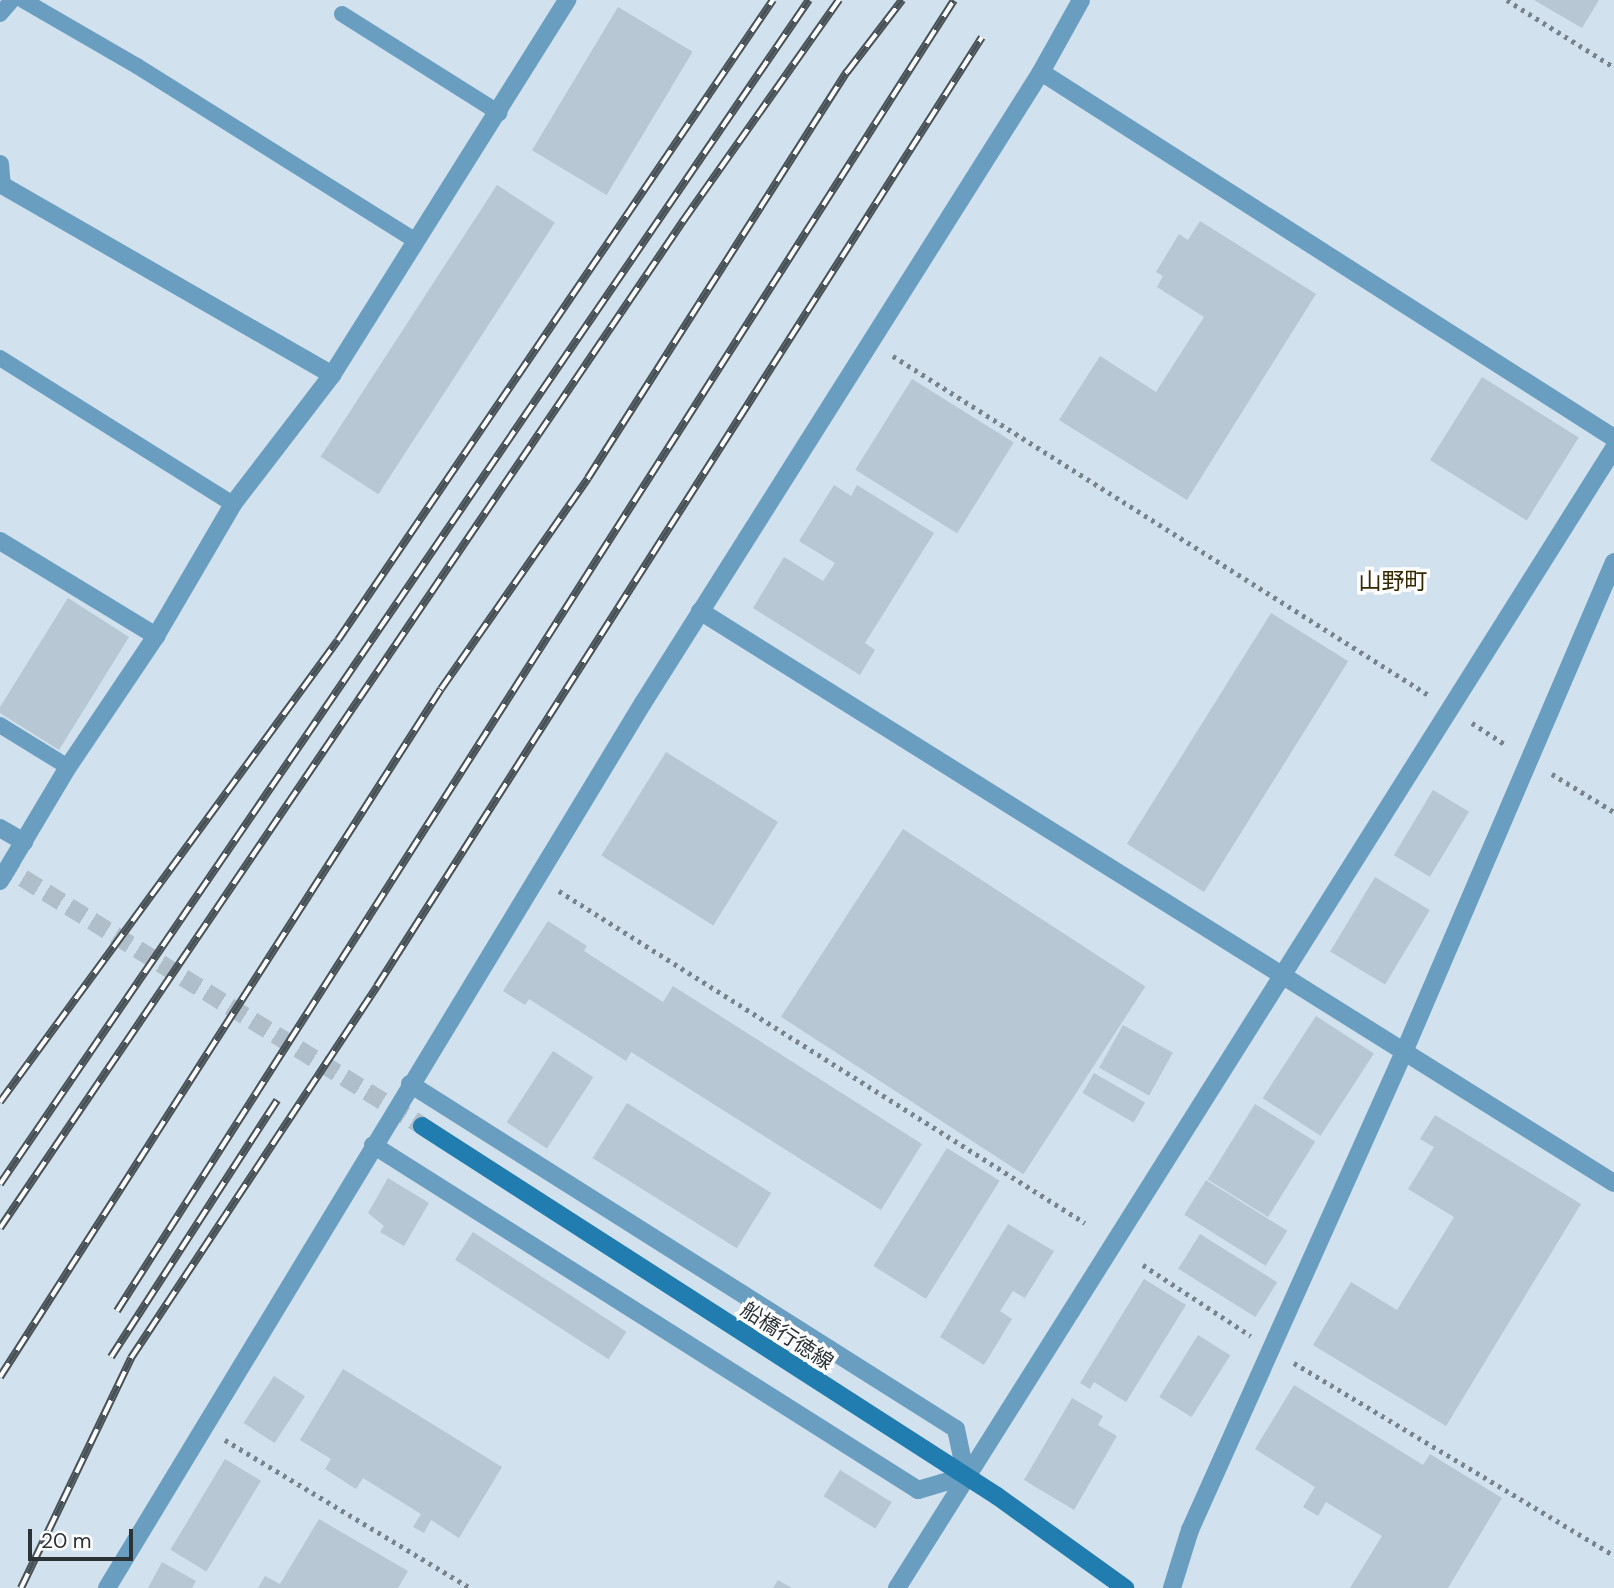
<!DOCTYPE html>
<html>
<head>
<meta charset="utf-8">
<style>
  body { margin:0 }
  #map { position:relative; width:1614px; height:1588px; overflow:hidden; background:#d1e1ed; font-family:"DM Sans","Noto Sans JP",sans-serif }
  div>[style] { position:absolute }
  .building>* { inset:0; background:#b7c7d3; transform-origin:0 0 }
  .secondary-tunnel>* { height:18px; margin-top:-9px; transform-origin:0; background:repeating-linear-gradient(90deg,#b0bec9 0 18px,transparent 0 27px) }
  .path>* { height:4.5px; margin-top:-2.25px; transform-origin:0; background:repeating-linear-gradient(90deg,#78838b 0 3.5px,transparent 0 8.5px) }
  .service>* { height:16px; margin:-8px; padding:0 8px; transform-origin:8px; border-radius:8px; background:#6a9ec0 }
  .minor>* { height:18px; margin:-9px; padding:0 9px; transform-origin:9px; border-radius:9px; background:#6a9ec0 }
  .tertiary>* { height:18px; margin:-9px; padding:0 9px; transform-origin:9px; border-radius:9px; background:#6a9ec0 }
  .secondary>* { height:18px; margin:-9px; padding:0 9px; transform-origin:9px; border-radius:9px; background:#217caf }
  .rail>* { height:8px; margin-top:-4px; transform-origin:0; background:repeating-linear-gradient(90deg,#fff 0 16px,#485156 0 32px); box-sizing:border-box; border-block:2px solid #485156 }
  span { translate:-50% -50%; white-space:nowrap; text-align:center; line-height:1.15; -webkit-text-stroke:7px #fff; paint-order:stroke }
  .street-label { font-size:21px; color:#2c3337 }
  .neighbourhood-label { font-size:23px; color:#352700 }
  .scale { position:absolute; left:28px; top:1529px; width:105px; height:32px; box-sizing:border-box; border:4px solid #2c3337; border-top:0; padding-left:9px; font-size:21px; line-height:24px; white-space:nowrap; color:#2c3337; -webkit-text-stroke:5px #fff; paint-order:stroke }
</style>
</head>
<body>
<div id="map">
  <div class="building">
    <div style="clip-path:polygon(1534px 0,1599px 0,1582px 28px)"></div>
    <div style="left:618px;top:7px;width:87px;height:167px;rotate:31deg"></div>
    <div style="left:497px;top:185px;width:69px;height:324px;rotate:33deg"></div>
    <div style="clip-path:polygon(1200px 221px,1316px 294px,1187px 500px,1059px 420px,1100px 356px,1156px 392px,1204px 317px,1157px 287px,1163px 276px,1156px 272px,1179px 234px,1188px 240px)"></div>
    <div style="left:1482px;top:377px;width:114px;height:98px;rotate:32deg"></div>
    <div style="left:912px;top:379px;width:120px;height:107px;rotate:32deg"></div>
    <div style="clip-path:polygon(834px 485px,851px 496px,857px 485px,934px 533px,865px 643px,875px 650px,860px 675px,753px 608px,784px 557px,823px 581px,835px 563px,799px 541px)"></div>
    <div style="clip-path:polygon(68px 598px,129px 637px,59px 750px,0 713px,0 707px)"></div>
    <div style="left:1271px;top:613px;width:91px;height:272px;rotate:32deg"></div>
    <div style="left:666px;top:752px;width:132px;height:122px;rotate:32deg"></div>
    <div style="left:1433px;top:790px;width:42px;height:76px;rotate:31deg"></div>
    <div style="left:903px;top:829px;width:289px;height:224px;rotate:33deg"></div>
    <div style="left:1375px;top:877px;width:64px;height:87px;rotate:31deg"></div>
    <div style="clip-path:polygon(548px 921px,587px 946px,584px 951px,663px 1002px,673px 986px,922px 1144px,881px 1210px,631px 1052px,626px 1061px,529px 999px,525px 1005px,503px 991px)"></div>
    <div style="left:1316px;top:1016px;width:69px;height:98px;rotate:33deg"></div>
    <div style="left:1123px;top:1025px;width:57px;height:49px;rotate:29deg"></div>
    <div style="left:553px;top:1051px;width:48px;height:85px;rotate:33deg"></div>
    <div style="left:1094px;top:1073px;width:59px;height:23px;rotate:30deg"></div>
    <div style="left:627px;top:1103px;width:170px;height:65px;rotate:32deg"></div>
    <div style="left:1255px;top:1104px;width:71px;height:89px;rotate:32deg"></div>
    <div style="clip-path:polygon(1435px 1115px,1581px 1204px,1446px 1426px,1313px 1345px,1351px 1282px,1397px 1310px,1454px 1217px,1408px 1189px,1434px 1147px,1420px 1139px)"></div>
    <div style="left:947px;top:1148px;width:62px;height:139px;rotate:32deg"></div>
    <div style="clip-path:polygon(388px 1178px,429px 1203px,404px 1246px,380px 1232px,384px 1226px,368px 1213px)"></div>
    <div style="left:1206px;top:1180px;width:96px;height:41px;rotate:32deg"></div>
    <div style="clip-path:polygon(1008px 1224px,1054px 1251px,1025px 1298px,1013px 1291px,1000px 1311px,1012px 1319px,984px 1365px,940px 1337px)"></div>
    <div style="left:473px;top:1232px;width:183px;height:33px;rotate:33deg"></div>
    <div style="left:1200px;top:1234px;width:91px;height:41px;rotate:32deg"></div>
    <div style="clip-path:polygon(1144px 1279px,1186px 1305px,1126px 1402px,1094px 1382px,1090px 1389px,1080px 1383px)"></div>
    <div style="left:1198px;top:1335px;width:38px;height:73px;rotate:32deg"></div>
    <div style="clip-path:polygon(343px 1369px,502px 1467px,459px 1538px,431px 1520px,424px 1533px,413px 1527px,421px 1514px,363px 1478px,356px 1489px,325px 1469px,331px 1459px,300px 1440px)"></div>
    <div style="left:274px;top:1376px;width:37px;height:56px;rotate:33deg"></div>
    <div style="clip-path:polygon(1294px 1385px,1423px 1465px,1430px 1454px,1502px 1498px,1448px 1588px,1350px 1588px,1382px 1536px,1326px 1502px,1318px 1516px,1303px 1507px,1315px 1487px,1255px 1449px)"></div>
    <div style="clip-path:polygon(1072px 1398px,1103px 1416px,1098px 1425px,1117px 1436px,1074px 1510px,1024px 1480px)"></div>
    <div style="left:225px;top:1459px;width:42px;height:106px;rotate:31deg"></div>
    <div style="left:840px;top:1470px;width:61px;height:31px;rotate:32deg"></div>
    <div style="clip-path:polygon(319px 1519px,408px 1571px,398px 1588px,258px 1588px,265px 1576px,280px 1584px)"></div>
    <div style="clip-path:polygon(162px 1562px,196px 1581px,192px 1588px,148px 1588px)"></div>
    <div style="clip-path:polygon(778px 1580px,792px 1588px,773px 1588px)"></div>
  </div>
  <div class="secondary-tunnel">
    <div style="left:0;top:864px;width:497px;rotate:31.8deg"></div>
  </div>
  <div class="path">
    <div style="left:1507px;top:0;width:126px;rotate:32.1deg"></div>
    <div style="left:893px;top:356px;width:636px;rotate:32.34deg"></div>
    <div style="left:1472px;top:723px;width:40px;rotate:32.9deg"></div>
    <div style="left:1552px;top:774px;width:73px;rotate:31.5deg"></div>
    <div style="left:559px;top:891px;width:622px;rotate:32.26deg"></div>
    <div style="left:1143px;top:1265px;width:129px;rotate:33.3deg"></div>
    <div style="left:1294px;top:1363px;width:373px;rotate:31deg"></div>
    <div style="left:225px;top:1440px;width:286px;rotate:31.1deg"></div>
  </div>
  <div class="service">
    <div style="left:23px;top:0;width:132px;rotate:30.1deg"></div>
    <div style="left:137px;top:66px;width:327px;rotate:32.1deg"></div>
    <div style="left:0;top:14px;width:18px;rotate:-49deg"></div>
    <div style="left:342px;top:14px;width:186px;rotate:32.2deg"></div>
    <div style="left:0;top:358px;width:275px;rotate:32.1deg"></div>
    <div style="left:0;top:725px;width:80px;rotate:31.7deg"></div>
  </div>
  <div class="minor">
    <div style="left:1041px;top:72px;width:680px;rotate:32.57deg"></div>
    <div style="left:0;top:164px;width:21px;rotate:85deg"></div>
    <div style="left:2px;top:185px;width:381px;rotate:29.9deg"></div>
    <div style="left:0;top:541px;width:183px;rotate:31.3deg"></div>
    <div style="left:700px;top:611px;width:1078px;rotate:32.04deg"></div>
    <div style="left:0;top:828px;width:28px;rotate:30deg"></div>
    <div style="left:0;top:881px;width:133px;rotate:-59.2deg"></div>
    <div style="left:68px;top:767px;width:158px;rotate:-56.1deg"></div>
    <div style="left:156px;top:636px;width:153px;rotate:-59.7deg"></div>
    <div style="left:233px;top:504px;width:163px;rotate:-52.5deg"></div>
    <div style="left:332px;top:375px;width:443px;rotate:-57.9deg"></div>
    <div style="left:373px;top:1145px;width:645px;rotate:32.33deg"></div>
    <div style="left:918px;top:1490px;width:50px;rotate:-16.3deg"></div>
    <div style="left:966px;top:1476px;width:48px;rotate:-102deg"></div>
    <div style="left:956px;top:1429px;width:646px;rotate:-147.71deg"></div>
    <div style="left:1172px;top:1588px;width:61px;rotate:-72.8deg"></div>
    <div style="left:1190px;top:1530px;width:524px;rotate:-65.88deg"></div>
    <div style="left:1404px;top:1052px;width:533px;rotate:-66.8deg"></div>
  </div>
  <div class="tertiary">
    <div style="left:107px;top:1588px;width:1035px;rotate:-58.8deg"></div>
    <div style="left:643px;top:703px;width:746px;rotate:-57.76deg"></div>
    <div style="left:1041px;top:72px;width:82px;rotate:-60.9deg"></div>
    <div style="left:897px;top:1588px;width:1347px;rotate:-57.83deg"></div>
  </div>
  <div class="secondary">
    <div style="left:422px;top:1126px;width:684px;rotate:32.76deg"></div>
    <div style="left:997px;top:1496px;width:158px;rotate:35.7deg"></div>
  </div>
  <div class="rail">
    <div style="left:0;top:1102px;width:572px;rotate:-53.81deg"></div>
    <div style="left:338px;top:640px;width:774px;rotate:-55.8deg"></div>
    <div style="left:0;top:1184px;width:1434px;rotate:-55.66deg"></div>
    <div style="left:0;top:1228px;width:1217px;rotate:-55.85deg"></div>
    <div style="left:683px;top:221px;width:271px;rotate:-54.8deg"></div>
    <div style="left:117px;top:1311px;width:1555px;rotate:-57.44deg"></div>
    <div style="left:111px;top:1357px;width:306px;rotate:-57.1deg"></div>
    <div style="left:0;top:1377px;width:817px;rotate:-57.34deg"></div>
    <div style="left:441px;top:689px;width:257px;rotate:-55.1deg"></div>
    <div style="left:588px;top:478px;width:482px;rotate:-57.5deg"></div>
    <div style="left:847px;top:72px;width:91px;rotate:-52.6deg"></div>
    <div style="left:21px;top:1588px;width:255px;rotate:-64.4deg"></div>
    <div style="left:131px;top:1358px;width:446px;rotate:-56.5deg"></div>
    <div style="left:377px;top:986px;width:1125px;rotate:-57.48deg"></div>
  </div>
  <div class="street-label">
    <span style="left:787px;top:1336px;rotate:33deg">船橋行徳線</span>
  </div>
  <div class="neighbourhood-label">
    <span style="left:1393px;top:581px">山野町</span>
  </div>
  <div class="scale">20 m</div>
</div>
</body>
</html>
